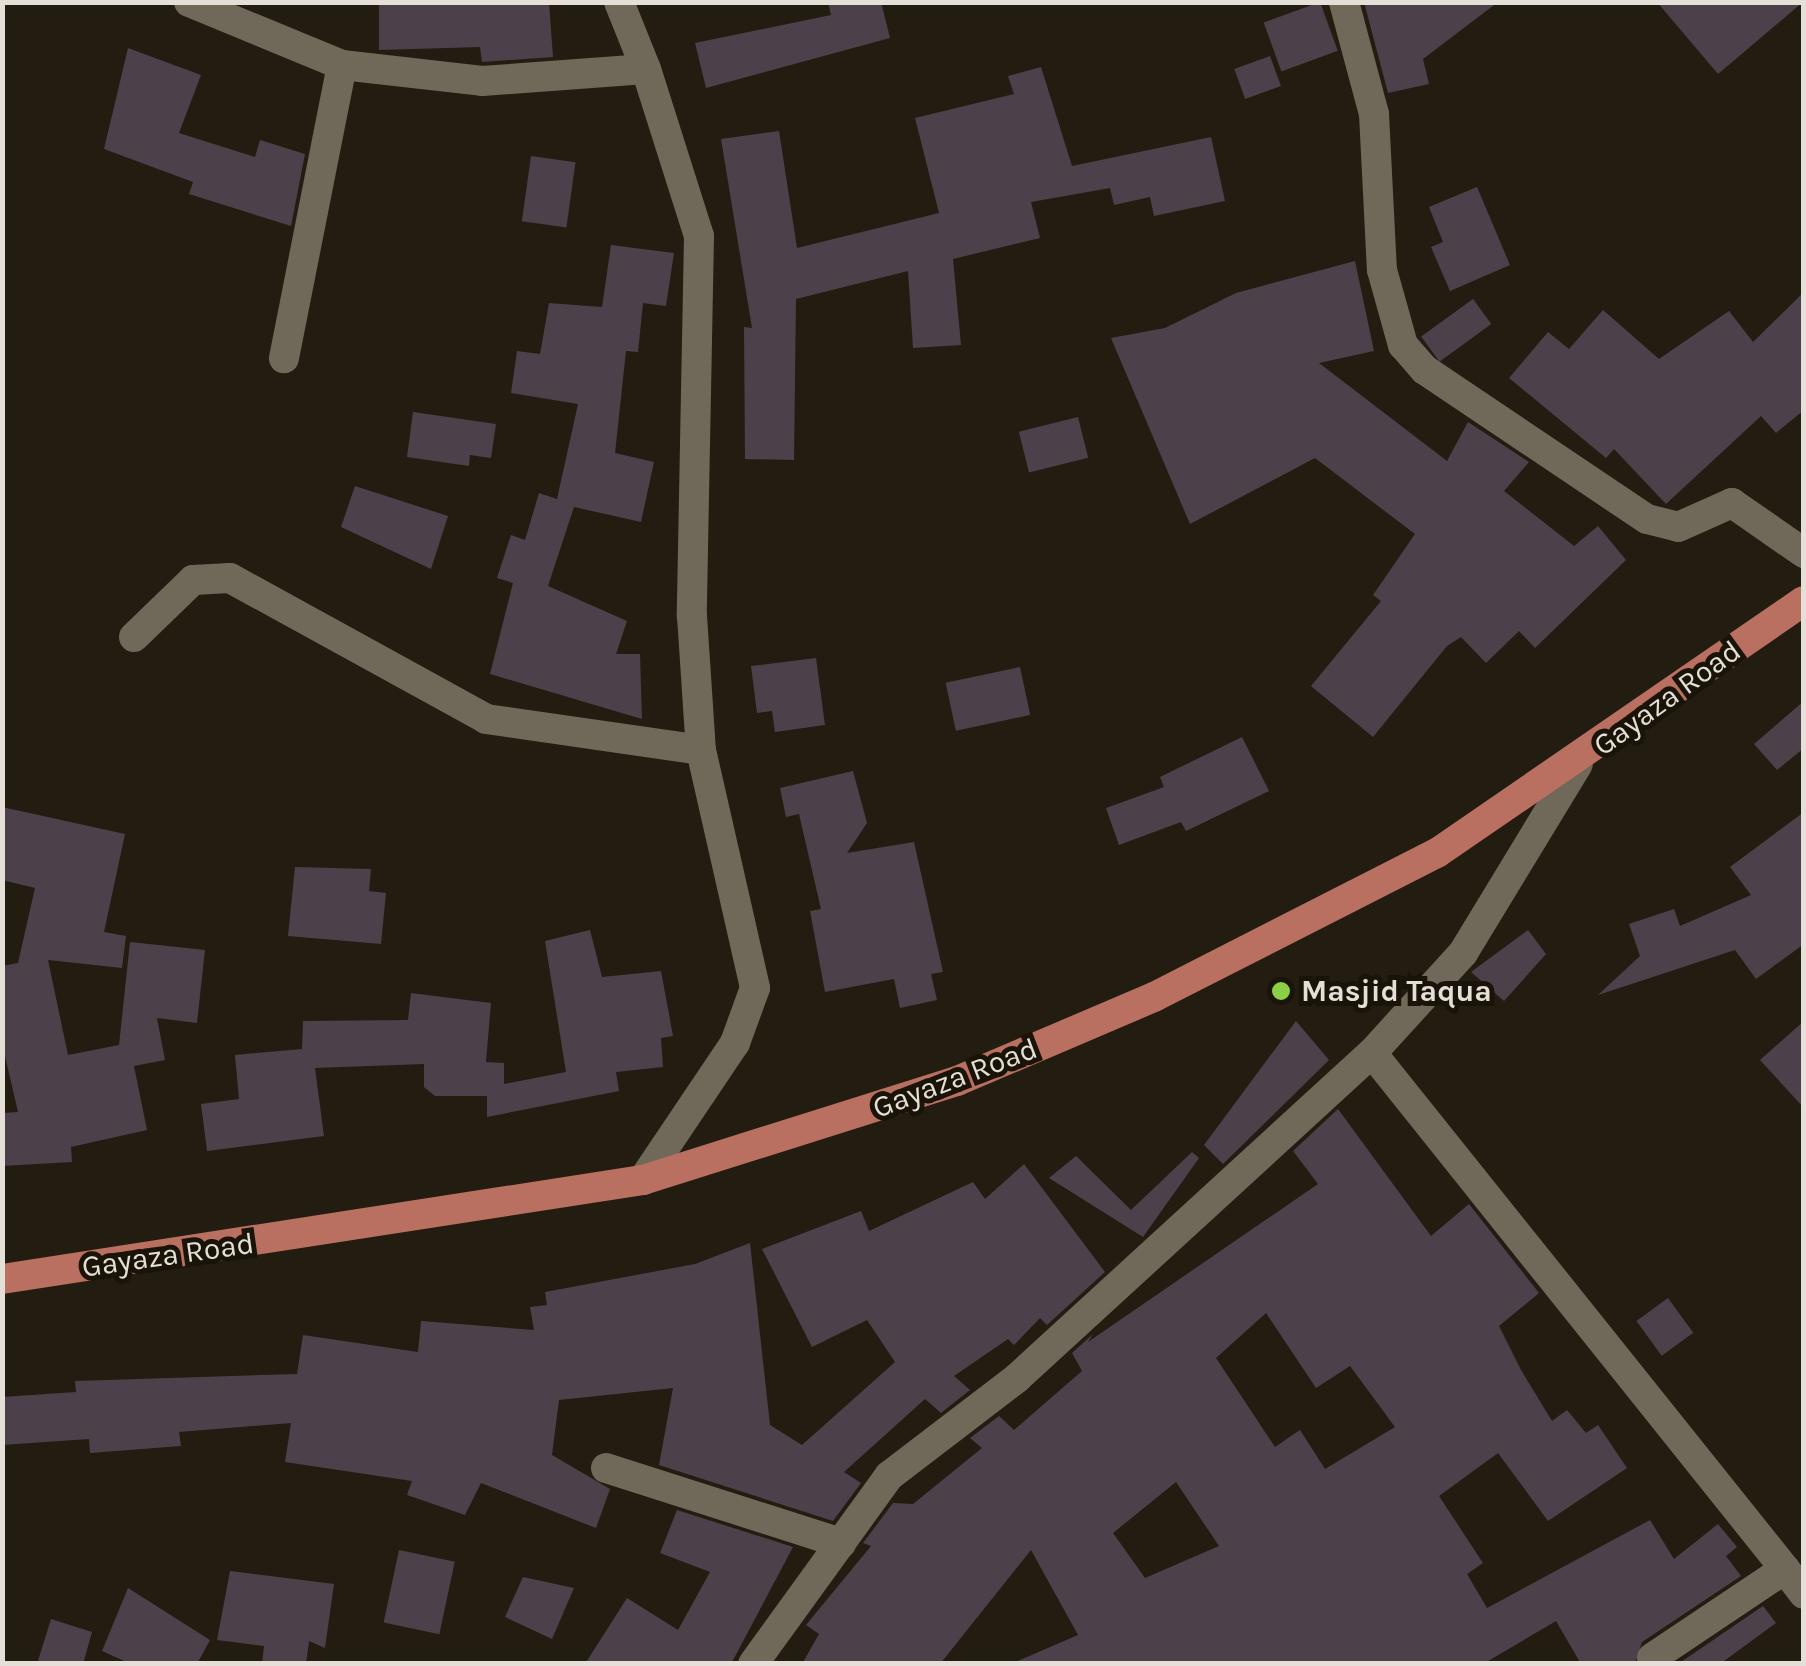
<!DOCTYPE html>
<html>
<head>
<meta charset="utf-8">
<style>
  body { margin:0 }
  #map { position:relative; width:1806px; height:1666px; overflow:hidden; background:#231d11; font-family:Karla,sans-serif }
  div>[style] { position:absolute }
  .building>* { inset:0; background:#4c404b; transform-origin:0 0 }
  .minor>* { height:30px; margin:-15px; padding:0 15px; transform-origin:15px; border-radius:15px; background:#70695a }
  .primary>* { height:30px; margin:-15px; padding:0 15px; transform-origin:15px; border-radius:15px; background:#ba7061 }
  .dots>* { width:28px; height:28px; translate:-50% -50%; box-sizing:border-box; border:5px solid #1a1408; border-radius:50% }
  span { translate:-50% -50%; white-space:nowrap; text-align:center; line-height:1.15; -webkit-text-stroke:10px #1a1408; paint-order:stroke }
  .street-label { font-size:30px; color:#e4e0d8 }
  .poi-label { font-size:30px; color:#e4e0d8; font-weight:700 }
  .left { translate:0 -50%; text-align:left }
  .frame { position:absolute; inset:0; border:5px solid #e4e0d8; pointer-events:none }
</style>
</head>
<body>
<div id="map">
  <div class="building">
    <div style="clip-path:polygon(379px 2px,549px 2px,553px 57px,482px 62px,480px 47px,379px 50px)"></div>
    <div style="clip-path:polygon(828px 2px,881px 2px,890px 38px,706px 88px,695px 43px,831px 15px)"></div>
    <div style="left:1320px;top:2px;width:52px;height:60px;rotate:70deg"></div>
    <div style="clip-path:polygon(1364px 2px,1498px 2px,1423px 59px,1429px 84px,1388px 93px)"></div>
    <div style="clip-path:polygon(1657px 2px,1803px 2px,1718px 74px)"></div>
    <div style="clip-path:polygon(128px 48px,201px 75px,179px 133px,255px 157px,260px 140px,305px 154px,291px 226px,189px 194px,193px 182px,104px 149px)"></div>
    <div style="left:1270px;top:56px;width:32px;height:38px;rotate:70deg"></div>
    <div style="clip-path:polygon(1041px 67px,1072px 166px,1211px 137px,1225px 201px,1154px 216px,1150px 197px,1114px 205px,1110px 188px,1031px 202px,1040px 238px,953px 259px,961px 345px,913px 348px,908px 271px,796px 299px,794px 460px,745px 459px,744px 327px,752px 328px,721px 139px,779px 131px,797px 248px,939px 213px,915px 118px,1014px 94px,1008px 76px)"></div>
    <div style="left:531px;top:156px;width:45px;height:66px;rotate:8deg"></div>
    <div style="clip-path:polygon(1477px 187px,1510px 265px,1450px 291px,1431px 247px,1443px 242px,1429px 207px)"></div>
    <div style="clip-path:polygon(611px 245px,674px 253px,666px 306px,643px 303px,638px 352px,626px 351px,615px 453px,654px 462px,641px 522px,574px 507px,548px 586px,627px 621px,616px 654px,640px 654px,642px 719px,490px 674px,513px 583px,497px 578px,511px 535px,525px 540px,539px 493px,557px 499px,578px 404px,511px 393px,517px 351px,540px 354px,549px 303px,602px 307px)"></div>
    <div style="clip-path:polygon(1355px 261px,1374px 351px,1319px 363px,1447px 461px,1468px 422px,1529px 462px,1504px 491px,1574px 546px,1598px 526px,1626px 560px,1535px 648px,1519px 631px,1486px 663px,1461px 637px,1447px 646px,1373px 737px,1311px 686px,1381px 601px,1373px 595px,1415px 534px,1315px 458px,1190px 524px,1111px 338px,1165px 328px,1236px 293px)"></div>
    <div style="clip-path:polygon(1804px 292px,1804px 410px,1776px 433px,1761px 416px,1666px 504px,1614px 449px,1606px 458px,1509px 378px,1548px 332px,1569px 349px,1603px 310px,1659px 359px,1729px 311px,1753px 342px)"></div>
    <div style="left:1473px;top:299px;width:31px;height:64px;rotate:54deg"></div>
    <div style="clip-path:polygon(413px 412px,496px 424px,491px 458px,470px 455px,469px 466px,407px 457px)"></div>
    <div style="left:1078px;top:417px;width:42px;height:61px;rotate:76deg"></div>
    <div style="clip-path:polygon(355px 486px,448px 516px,431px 569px,341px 527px)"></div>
    <div style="clip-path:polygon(816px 658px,825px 725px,775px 732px,772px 711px,757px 713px,751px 666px)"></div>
    <div style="left:1020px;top:667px;width:49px;height:76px;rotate:78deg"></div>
    <div style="clip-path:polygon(1804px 701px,1804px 748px,1777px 770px,1754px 744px)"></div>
    <div style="clip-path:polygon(1242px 737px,1269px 791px,1186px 831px,1181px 822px,1119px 845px,1106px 808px,1164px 787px,1160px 777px)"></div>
    <div style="clip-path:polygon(853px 771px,867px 823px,847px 853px,914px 842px,943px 972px,931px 974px,937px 1000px,900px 1008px,894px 979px,825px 992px,810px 911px,821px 909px,799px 814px,786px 817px,780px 788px)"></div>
    <div style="clip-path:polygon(2px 807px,125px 834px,104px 932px,126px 936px,122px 968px,48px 960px,68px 1055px,119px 1045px,130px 942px,205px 950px,197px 1023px,157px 1018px,165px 1060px,134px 1066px,147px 1130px,71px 1147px,72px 1162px,2px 1166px,2px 1113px,18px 1112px,2px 1043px,2px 966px,18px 963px,35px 888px,2px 880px)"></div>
    <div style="clip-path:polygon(1804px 812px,1804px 944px,1756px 979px,1735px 950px,1598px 995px,1640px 956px,1629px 924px,1674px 909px,1680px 926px,1751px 895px,1730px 867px)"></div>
    <div style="clip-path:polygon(295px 867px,371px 869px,369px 891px,386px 893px,381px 944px,288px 936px)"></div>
    <div style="clip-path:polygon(590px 930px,602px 977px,661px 971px,673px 1036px,661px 1038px,663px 1067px,616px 1072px,619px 1091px,487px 1117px,487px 1096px,435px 1096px,424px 1087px,424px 1064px,315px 1068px,324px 1136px,207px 1151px,201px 1104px,239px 1099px,235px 1055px,302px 1049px,303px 1021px,408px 1020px,411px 993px,491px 1003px,486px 1062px,504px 1063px,504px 1084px,566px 1072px,545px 941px)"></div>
    <div style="clip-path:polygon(1528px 930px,1546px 954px,1504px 1001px,1471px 972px)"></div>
    <div style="clip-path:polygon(1296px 1021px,1329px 1060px,1223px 1164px,1204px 1145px)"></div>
    <div style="clip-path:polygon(1804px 1021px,1804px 1108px,1760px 1060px)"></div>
    <div style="clip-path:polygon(evenodd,1338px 1109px,1431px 1236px,1469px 1204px,1539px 1293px,1499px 1326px,1521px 1370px,1552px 1421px,1567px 1410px,1586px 1433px,1598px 1425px,1627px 1468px,1548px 1521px,1498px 1453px,1439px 1496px,1483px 1563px,1467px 1574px,1487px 1608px,1650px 1520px,1674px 1559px,1718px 1524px,1737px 1547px,1726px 1556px,1741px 1576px,1642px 1642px,1635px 1664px,1581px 1664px,1556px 1621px,1483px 1664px,1011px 1664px,1078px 1635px,1031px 1550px,940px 1664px,802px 1664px,819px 1634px,806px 1625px,871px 1546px,863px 1543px,893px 1503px,913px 1504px,982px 1448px,970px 1438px,999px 1416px,1014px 1430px,1082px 1371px,1072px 1353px,1093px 1334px,1088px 1342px,1318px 1184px,1293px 1151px,1338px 1109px,1266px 1313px,1316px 1388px,1350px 1366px,1395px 1427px,1325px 1469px,1300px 1430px,1275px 1447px,1216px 1358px,1266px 1313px,1338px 1109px,1176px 1482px,1219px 1546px,1145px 1578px,1113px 1533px,1176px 1482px)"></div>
    <div style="clip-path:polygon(1192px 1152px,1199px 1158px,1143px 1237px,1049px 1178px,1076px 1156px,1131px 1210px)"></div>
    <div style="clip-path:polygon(1024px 1164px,1105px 1272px,1047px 1325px,1040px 1318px,1014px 1345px,1008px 1339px,954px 1376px,970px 1390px,941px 1413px,925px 1399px,844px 1472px,861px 1483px,833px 1521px,659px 1465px,673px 1388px,559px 1400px,552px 1455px,610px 1489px,596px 1528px,481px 1483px,465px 1515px,407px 1495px,412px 1481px,285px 1462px,291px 1423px,179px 1432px,181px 1446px,90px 1453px,89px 1439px,2px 1445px,2px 1397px,76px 1392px,75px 1381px,297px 1374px,303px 1335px,418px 1352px,421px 1321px,534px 1330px,530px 1307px,547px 1305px,545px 1292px,695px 1264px,750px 1243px,770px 1425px,802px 1445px,895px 1362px,867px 1320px,812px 1347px,762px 1249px,861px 1211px,869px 1231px,973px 1182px,985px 1199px)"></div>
    <div style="left:1668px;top:1298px;width:43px;height:39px;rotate:54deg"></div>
    <div style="clip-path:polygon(677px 1510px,793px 1547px,731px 1664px,585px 1664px,627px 1598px,678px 1630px,710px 1572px,660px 1553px)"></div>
    <div style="left:399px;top:1550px;width:57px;height:74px;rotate:12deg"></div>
    <div style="clip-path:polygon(230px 1571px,334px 1584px,325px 1648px,309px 1641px,306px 1664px,262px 1664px,264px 1646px,217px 1640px)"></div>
    <div style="clip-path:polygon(523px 1577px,574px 1588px,552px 1639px,505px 1617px)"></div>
    <div style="clip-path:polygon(128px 1588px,210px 1640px,197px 1664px,131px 1664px,102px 1651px)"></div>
    <div style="clip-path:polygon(1763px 1606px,1776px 1623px,1720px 1664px,1678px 1664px)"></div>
    <div style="clip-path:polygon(51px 1619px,92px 1632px,83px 1664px,37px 1664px)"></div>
  </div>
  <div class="minor">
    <div style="left:189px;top:2px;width:165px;rotate:22.4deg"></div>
    <div style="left:342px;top:65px;width:299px;rotate:101.2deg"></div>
    <div style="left:619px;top:2px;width:72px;rotate:68.1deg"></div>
    <div style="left:1344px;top:2px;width:116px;rotate:75deg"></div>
    <div style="left:1374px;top:114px;width:156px;rotate:87.1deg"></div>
    <div style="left:1382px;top:270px;width:78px;rotate:74.4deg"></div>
    <div style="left:1403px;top:345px;width:33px;rotate:49deg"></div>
    <div style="left:1425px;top:370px;width:267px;rotate:33.9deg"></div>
    <div style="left:1647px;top:519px;width:32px;rotate:14deg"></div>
    <div style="left:1678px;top:527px;width:59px;rotate:-24deg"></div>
    <div style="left:1732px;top:503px;width:88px;rotate:34.8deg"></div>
    <div style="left:342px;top:65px;width:141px;rotate:6.5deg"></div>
    <div style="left:482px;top:81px;width:164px;rotate:-4.2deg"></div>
    <div style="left:646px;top:69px;width:175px;rotate:72.4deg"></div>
    <div style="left:699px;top:236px;width:380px;rotate:91.1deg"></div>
    <div style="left:692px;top:616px;width:134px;rotate:86.2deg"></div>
    <div style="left:134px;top:637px;width:82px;rotate:-44deg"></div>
    <div style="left:193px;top:580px;width:37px;rotate:-3deg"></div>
    <div style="left:230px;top:578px;width:292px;rotate:28.8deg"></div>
    <div style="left:486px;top:719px;width:217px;rotate:8.2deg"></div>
    <div style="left:701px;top:750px;width:244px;rotate:77.2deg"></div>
    <div style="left:755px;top:988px;width:59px;rotate:110deg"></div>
    <div style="left:735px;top:1043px;width:165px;rotate:123.9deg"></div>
    <div style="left:1372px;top:1053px;width:661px;rotate:51.33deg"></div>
    <div style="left:606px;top:1468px;width:247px;rotate:17.7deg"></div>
    <div style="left:1652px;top:1658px;width:160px;rotate:-33.8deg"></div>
    <div style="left:1785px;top:1569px;width:31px;rotate:53deg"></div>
    <div style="left:753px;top:1664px;width:232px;rotate:-54.1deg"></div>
    <div style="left:889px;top:1476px;width:161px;rotate:-37.4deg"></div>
    <div style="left:1017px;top:1378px;width:481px;rotate:-42.5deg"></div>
    <div style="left:1372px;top:1053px;width:135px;rotate:-47.7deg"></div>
    <div style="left:1463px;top:953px;width:221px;rotate:-58.7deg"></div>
  </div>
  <div class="primary">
    <div style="left:2px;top:1279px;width:649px;rotate:-8.78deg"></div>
    <div style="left:643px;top:1180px;width:329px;rotate:-17.5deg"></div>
    <div style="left:957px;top:1081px;width:214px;rotate:-23.1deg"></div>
    <div style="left:1154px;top:997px;width:318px;rotate:-27deg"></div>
    <div style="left:1437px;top:853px;width:445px;rotate:-34.5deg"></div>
  </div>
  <div class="dots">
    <div style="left:1281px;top:991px;background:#8cce45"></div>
  </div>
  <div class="street-label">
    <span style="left:1667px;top:698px;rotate:-36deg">Gayaza Road</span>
    <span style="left:955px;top:1078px;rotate:-21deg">Gayaza Road</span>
    <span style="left:168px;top:1255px;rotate:-8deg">Gayaza Road</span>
  </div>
  <div class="poi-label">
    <span class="left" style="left:1301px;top:991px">Masjid Taqua</span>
  </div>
  <div class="frame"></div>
</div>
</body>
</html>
